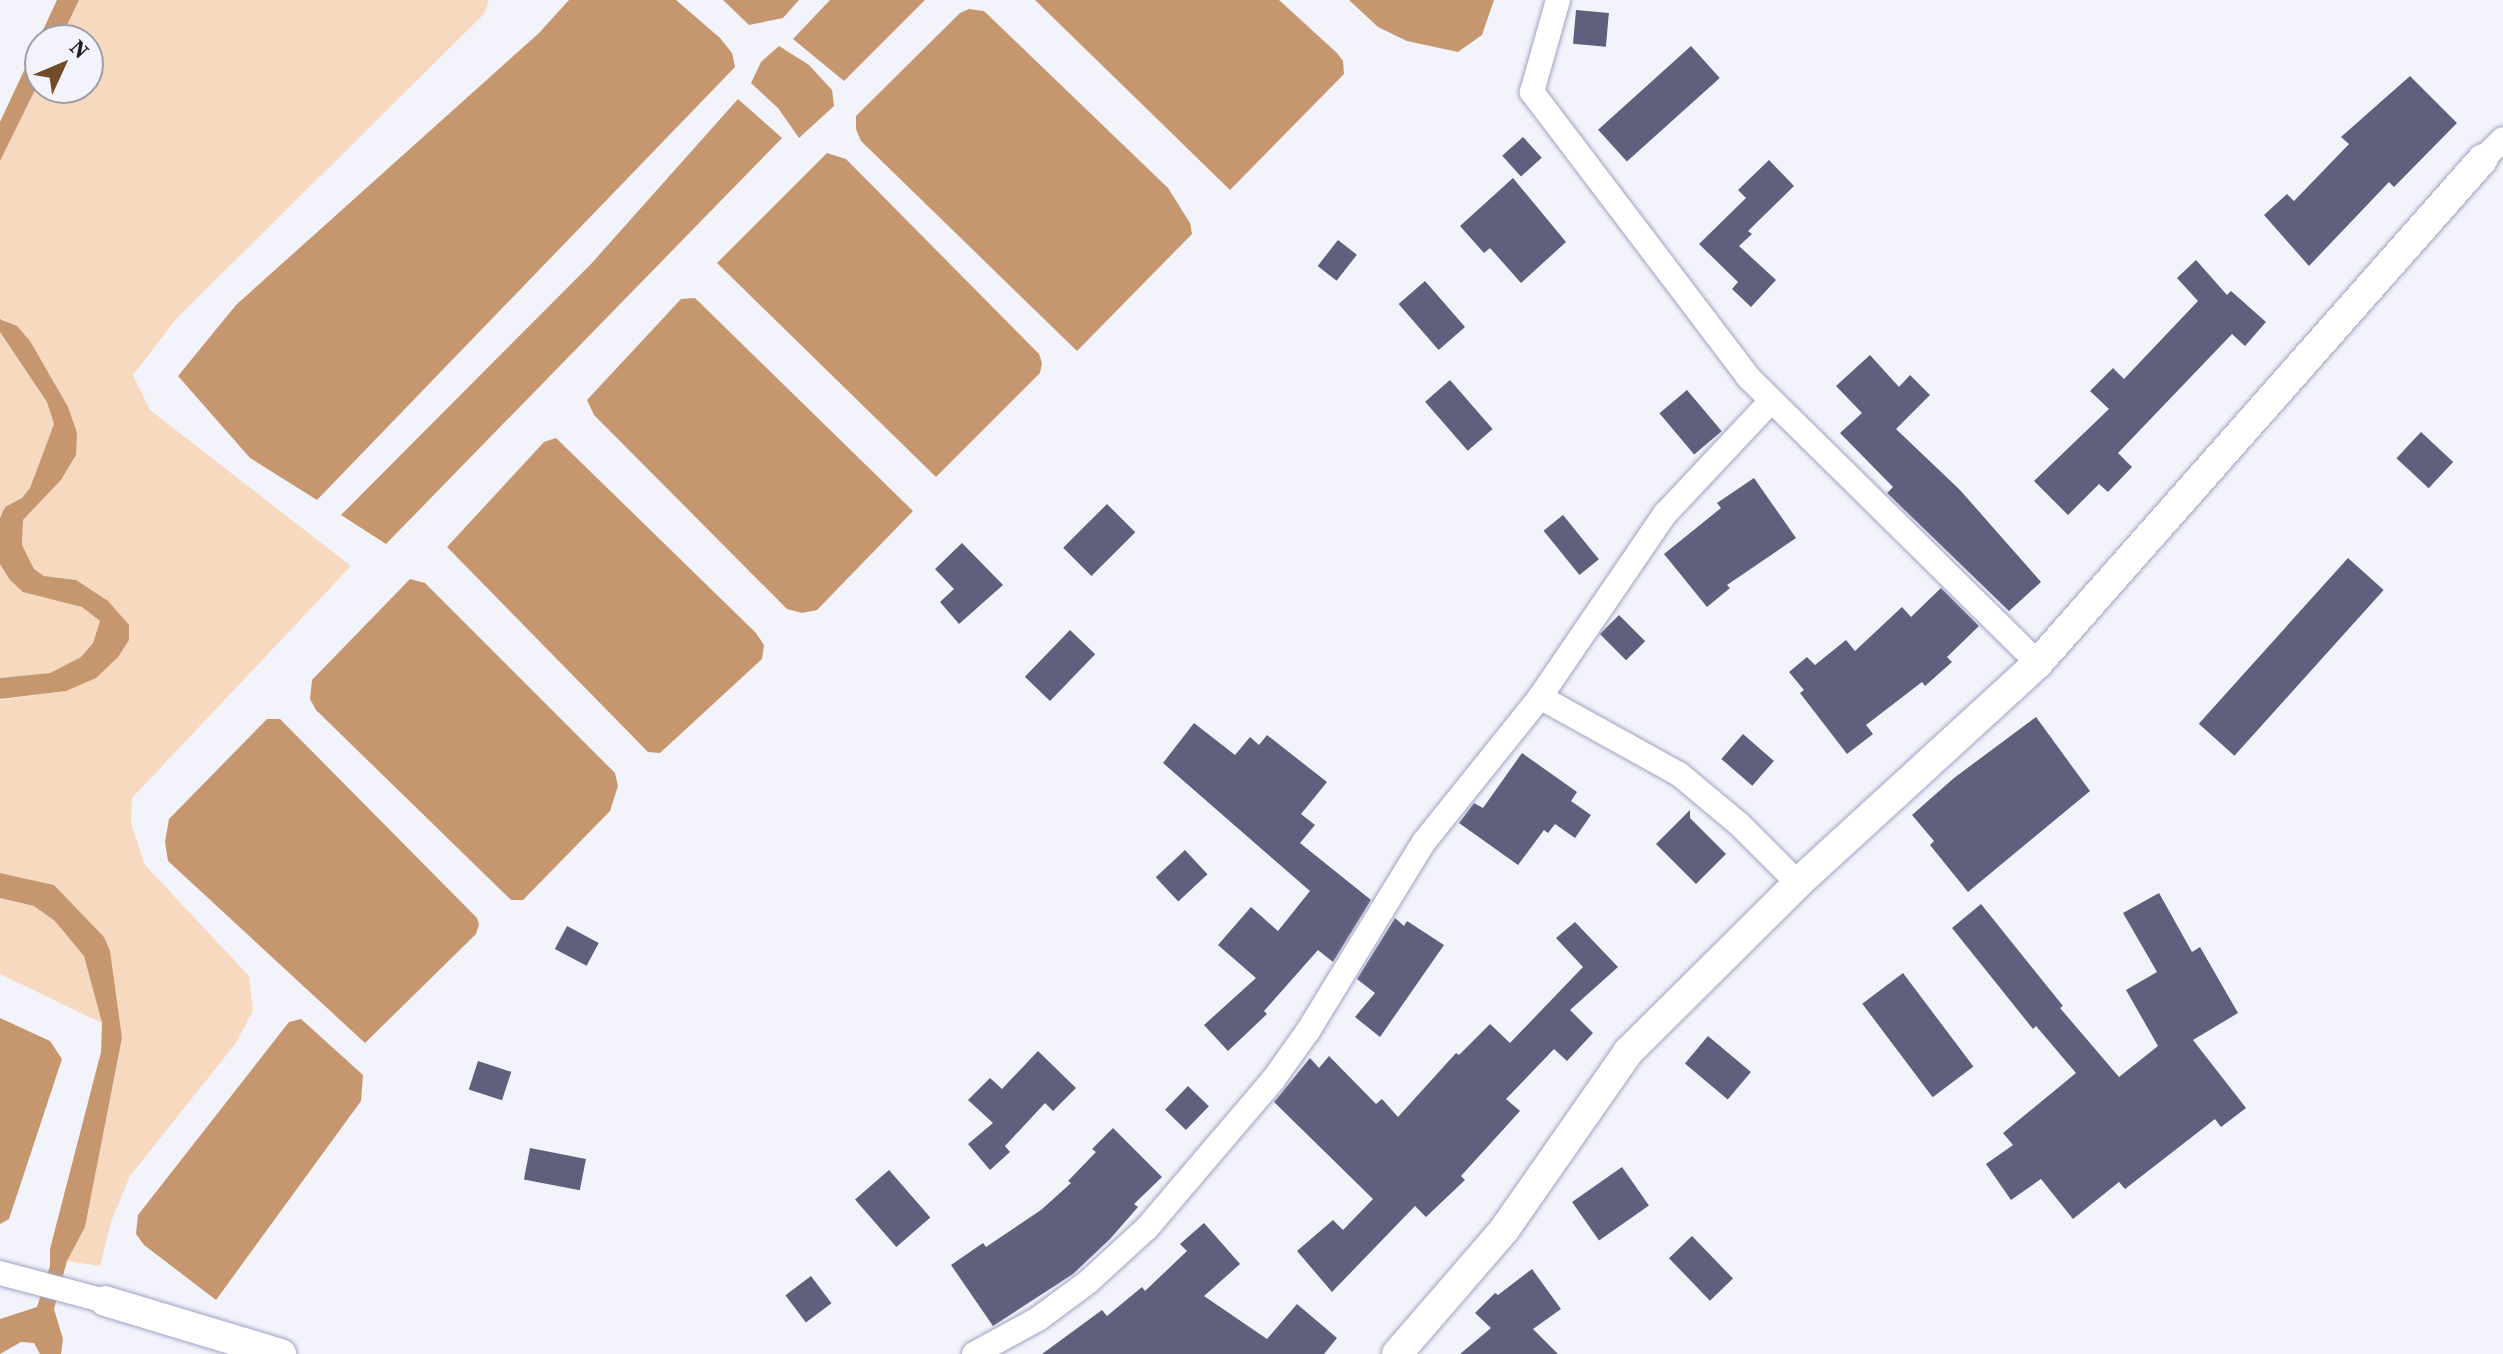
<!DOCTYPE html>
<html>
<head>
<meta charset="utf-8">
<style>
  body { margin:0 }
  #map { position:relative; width:2503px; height:1354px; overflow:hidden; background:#f3f4fb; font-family:"Source Serif 4",serif }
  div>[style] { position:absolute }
  .green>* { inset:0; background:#f7d9bf }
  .water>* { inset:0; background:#c6966e }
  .building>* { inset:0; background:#5e607d; transform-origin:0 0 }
  .roads { filter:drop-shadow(0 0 2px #a0a2c3) drop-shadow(0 0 2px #a0a2c3) }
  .minor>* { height:24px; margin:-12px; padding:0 12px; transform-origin:12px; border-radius:12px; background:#fff }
  .tertiary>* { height:30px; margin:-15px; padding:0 15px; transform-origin:15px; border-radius:15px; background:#fff }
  span { translate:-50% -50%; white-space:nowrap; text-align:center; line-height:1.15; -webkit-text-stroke:8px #f3f4fb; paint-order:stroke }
  .north { position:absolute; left:24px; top:24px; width:80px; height:80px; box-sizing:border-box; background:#f3f4fb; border:2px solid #9d9ea7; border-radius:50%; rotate:46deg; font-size:22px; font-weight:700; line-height:32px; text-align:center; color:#1d1e2a }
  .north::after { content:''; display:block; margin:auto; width:28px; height:36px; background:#724c29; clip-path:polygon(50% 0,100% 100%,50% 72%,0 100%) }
</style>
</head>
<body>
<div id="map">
  <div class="green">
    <div style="clip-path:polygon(79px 0,489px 0,484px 14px,176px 319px,133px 375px,150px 410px,351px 566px,132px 798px,131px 823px,145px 865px,249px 976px,253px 1010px,236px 1043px,130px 1176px,111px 1222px,100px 1266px,67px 1261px,85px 1227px,122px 1039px,104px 937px,54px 885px,0 873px,0 700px,66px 691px,129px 640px,76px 580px,44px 576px,34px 569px,22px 545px,23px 520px,61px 480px,76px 455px,6px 320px,0 319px,0 161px,40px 80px,40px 88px,88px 88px,88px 40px,60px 40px)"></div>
    <div style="clip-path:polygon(0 332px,47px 402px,54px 424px,30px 488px,22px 498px,5px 507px,0 518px)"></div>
    <div style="clip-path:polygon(0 563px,10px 580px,93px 612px,100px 621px,93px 643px,81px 657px,50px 673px,0 678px)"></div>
    <div style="clip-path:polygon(0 898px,34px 906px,56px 921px,84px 956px,102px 1023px,0 974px)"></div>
  </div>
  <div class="water">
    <div style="clip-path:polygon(57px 0,79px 0,60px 40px,40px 40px,40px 80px,0 161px,0 122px)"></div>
    <div style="clip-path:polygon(569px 0,676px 0,720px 38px,732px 53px,735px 67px,317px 500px,250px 458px,178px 376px,236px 305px,539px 33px)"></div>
    <div style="clip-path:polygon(723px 0,799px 0,783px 18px,749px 25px)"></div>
    <div style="clip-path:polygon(830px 0,925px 0,844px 81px,793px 39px)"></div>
    <div style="clip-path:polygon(1035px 0,1279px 0,1337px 53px,1343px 61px,1344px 74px,1230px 190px)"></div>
    <div style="clip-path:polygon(1349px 0,1494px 0,1482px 35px,1458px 52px,1407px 41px,1378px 27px)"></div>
    <div style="clip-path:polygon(969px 9px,984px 11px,1168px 188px,1190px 223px,1192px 234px,1077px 351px,861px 141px,856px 129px,856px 116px,960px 13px)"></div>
    <div style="clip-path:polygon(779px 46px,809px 65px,832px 90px,834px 106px,799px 138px,778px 108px,751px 83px,761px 62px)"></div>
    <div style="clip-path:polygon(738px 99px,782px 138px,386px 544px,341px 515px,591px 264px)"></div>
    <div style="clip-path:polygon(827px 153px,846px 159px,1039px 354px,1042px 363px,1040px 373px,936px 477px,717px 263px)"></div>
    <div style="clip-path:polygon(695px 298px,913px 511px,817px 610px,802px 613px,787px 609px,594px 415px,587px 400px,681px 299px)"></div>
    <div style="clip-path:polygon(0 319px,17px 326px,30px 341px,68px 407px,77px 433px,76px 455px,61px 480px,23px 520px,22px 545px,34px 569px,44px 576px,76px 580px,108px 601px,129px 625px,129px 640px,118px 657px,96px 678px,66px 691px,0 699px,0 678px,50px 673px,81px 657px,93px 643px,100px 621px,82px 607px,23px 592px,10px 580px,0 564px,0 518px,5px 507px,22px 498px,30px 488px,54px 424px,47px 402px,0 332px)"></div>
    <div style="clip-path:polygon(556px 438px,756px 633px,764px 645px,762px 659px,660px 753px,648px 752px,447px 547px,544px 442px)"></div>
    <div style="clip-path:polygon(410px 579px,425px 583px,615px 773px,618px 786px,610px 811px,523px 900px,511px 900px,316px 710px,310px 699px,312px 680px)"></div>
    <div style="clip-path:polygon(267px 719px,280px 719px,477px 918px,479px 925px,476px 934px,365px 1043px,168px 861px,165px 842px,169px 819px)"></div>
    <div style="clip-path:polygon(0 873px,54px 885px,104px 937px,110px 951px,122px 1038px,85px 1227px,67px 1261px,54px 1309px,63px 1339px,61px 1354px,40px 1354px,34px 1343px,21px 1342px,0 1354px,0 1319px,37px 1307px,50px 1266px,50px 1249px,101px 1052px,102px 1023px,84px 956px,55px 921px,34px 906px,0 898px)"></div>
    <div style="clip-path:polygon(0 1018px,50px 1041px,62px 1059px,9px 1219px,0 1224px)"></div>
    <div style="clip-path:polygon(301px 1019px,363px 1075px,361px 1101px,216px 1300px,144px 1245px,136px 1234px,138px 1215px,289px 1022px)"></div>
  </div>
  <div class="building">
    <div style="left:1576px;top:10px;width:33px;height:34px;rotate:5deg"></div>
    <div style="left:1691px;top:46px;width:43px;height:125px;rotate:48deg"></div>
    <div style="clip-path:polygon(2410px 76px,2457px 123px,2394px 187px,2389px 182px,2309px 266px,2264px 215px,2287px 194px,2294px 201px,2349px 144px,2341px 137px)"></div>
    <div style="left:1523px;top:137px;width:28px;height:28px;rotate:48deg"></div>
    <div style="clip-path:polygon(1769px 160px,1794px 186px,1748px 231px,1752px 234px,1739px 246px,1776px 280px,1751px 307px,1732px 289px,1738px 282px,1699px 244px,1746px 198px,1738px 190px)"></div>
    <div style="clip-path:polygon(1513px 178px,1566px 242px,1521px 283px,1490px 248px,1484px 253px,1460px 226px)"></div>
    <div style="left:1338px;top:240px;width:24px;height:33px;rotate:38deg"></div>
    <div style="clip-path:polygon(2196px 260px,2227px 295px,2231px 291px,2266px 322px,2245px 346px,2232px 334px,2118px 453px,2132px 467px,2108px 492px,2099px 484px,2068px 515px,2034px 481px,2109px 409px,2090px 391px,2113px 368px,2124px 379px,2198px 301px,2177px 278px)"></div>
    <div style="left:1425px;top:281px;width:61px;height:35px;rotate:49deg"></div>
    <div style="clip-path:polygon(1870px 355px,1899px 387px,1910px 375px,1930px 395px,1896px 429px,1960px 490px,2041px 582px,2009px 611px,1887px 493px,1893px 487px,1840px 433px,1862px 413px,1836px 386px)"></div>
    <div style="left:1450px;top:380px;width:65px;height:33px;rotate:49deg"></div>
    <div style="left:1687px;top:390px;width:54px;height:36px;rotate:50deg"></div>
    <div style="left:2421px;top:432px;width:44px;height:36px;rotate:43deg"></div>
    <div style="clip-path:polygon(1754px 478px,1796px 538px,1727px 585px,1730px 588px,1707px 607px,1664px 554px,1721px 508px,1717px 503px)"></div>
    <div style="left:1107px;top:504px;width:40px;height:62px;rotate:45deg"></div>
    <div style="left:1563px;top:515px;width:57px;height:25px;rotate:51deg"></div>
    <div style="clip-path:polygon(962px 543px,1003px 585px,959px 624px,940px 602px,954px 589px,935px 569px)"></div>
    <div style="left:2348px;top:558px;width:48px;height:223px;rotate:42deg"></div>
    <div style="clip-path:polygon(1941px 588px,1979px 626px,1947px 657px,1952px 662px,1925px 686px,1922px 682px,1866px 725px,1873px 734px,1847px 754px,1800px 693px,1804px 690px,1789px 672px,1807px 657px,1815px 665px,1846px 640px,1855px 651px,1902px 607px,1911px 617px)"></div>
    <div style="left:1619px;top:615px;width:37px;height:27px;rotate:45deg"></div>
    <div style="left:1070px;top:630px;width:35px;height:65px;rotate:44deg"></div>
    <div style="clip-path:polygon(2036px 717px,2090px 791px,1968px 892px,1930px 845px,1934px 841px,1912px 815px,1954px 778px)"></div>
    <div style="clip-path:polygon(1194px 723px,1235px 755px,1250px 737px,1259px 745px,1267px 735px,1327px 782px,1301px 814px,1315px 825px,1300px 843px,1371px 900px,1333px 962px,1318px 950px,1264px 1011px,1267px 1014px,1228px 1051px,1204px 1025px,1256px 978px,1218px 945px,1251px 907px,1278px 931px,1310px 891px,1163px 763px)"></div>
    <div style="left:1743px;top:734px;width:41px;height:33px;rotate:41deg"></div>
    <div style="clip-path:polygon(1522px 753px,1577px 792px,1571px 801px,1591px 815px,1575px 838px,1555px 824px,1548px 833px,1544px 830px,1518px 865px,1459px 823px,1474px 803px,1483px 808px)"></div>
    <div style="clip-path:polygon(1690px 810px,1690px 818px,1726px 854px,1696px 884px,1656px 844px)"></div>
    <div style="left:1185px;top:850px;width:33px;height:40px;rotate:47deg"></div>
    <div style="clip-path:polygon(2159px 893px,2192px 952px,2200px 947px,2238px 1013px,2193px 1040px,2246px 1108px,2221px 1127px,2215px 1119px,2125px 1189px,2119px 1182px,2073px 1219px,2041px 1179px,2011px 1200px,1986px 1164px,2013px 1145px,2003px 1133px,2076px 1073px,2036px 1026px,2033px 1029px,1952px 928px,1981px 904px,2063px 1006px,2060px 1008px,2119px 1077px,2158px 1046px,2126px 990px,2157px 972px,2123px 913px)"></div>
    <div style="clip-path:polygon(1395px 918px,1404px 926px,1407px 921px,1444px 945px,1380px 1037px,1355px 1017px,1375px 993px,1357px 979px)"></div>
    <div style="clip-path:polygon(1575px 922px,1618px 967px,1570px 1010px,1593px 1033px,1567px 1061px,1554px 1049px,1506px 1099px,1520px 1111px,1461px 1176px,1465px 1180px,1426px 1217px,1415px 1206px,1332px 1292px,1297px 1251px,1333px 1220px,1343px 1230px,1373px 1199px,1274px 1102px,1310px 1058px,1319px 1068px,1329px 1056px,1376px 1104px,1382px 1099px,1398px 1117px,1456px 1053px,1459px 1055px,1490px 1024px,1510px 1043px,1583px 967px,1556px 938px)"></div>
    <div style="left:567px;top:926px;width:36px;height:26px;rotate:28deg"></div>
    <div style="left:1903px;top:973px;width:117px;height:51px;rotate:53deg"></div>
    <div style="left:1708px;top:1036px;width:56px;height:36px;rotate:40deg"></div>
    <div style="clip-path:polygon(1038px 1051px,1076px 1088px,1053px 1111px,1045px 1103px,1005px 1146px,1010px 1152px,990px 1170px,968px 1144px,993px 1123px,968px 1100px,990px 1078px,1002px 1089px)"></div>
    <div style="left:478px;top:1061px;width:35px;height:30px;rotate:18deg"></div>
    <div style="left:1188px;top:1086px;width:29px;height:33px;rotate:44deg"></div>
    <div style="clip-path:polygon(1113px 1128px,1162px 1177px,1134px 1204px,1138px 1207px,1110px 1239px,1073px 1274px,993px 1326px,951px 1265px,983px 1243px,986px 1247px,1041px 1210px,1071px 1183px,1068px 1181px,1096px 1152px,1092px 1149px)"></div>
    <div style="left:530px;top:1148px;width:57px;height:32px;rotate:11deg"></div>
    <div style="left:1622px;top:1167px;width:47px;height:61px;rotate:55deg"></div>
    <div style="left:889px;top:1170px;width:63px;height:45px;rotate:49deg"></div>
    <div style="clip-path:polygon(1204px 1223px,1240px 1264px,1204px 1296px,1267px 1339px,1297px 1304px,1337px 1338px,1324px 1354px,1042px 1354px,1102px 1310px,1107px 1316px,1142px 1287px,1145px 1291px,1187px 1251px,1180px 1244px)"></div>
    <div style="left:1692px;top:1236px;width:59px;height:32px;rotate:46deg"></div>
    <div style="clip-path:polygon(1532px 1269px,1561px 1309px,1533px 1329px,1558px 1354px,1460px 1354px,1491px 1328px,1475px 1313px,1495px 1293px,1498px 1295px)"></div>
    <div style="left:811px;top:1276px;width:34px;height:32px;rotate:53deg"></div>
  </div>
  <div class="roads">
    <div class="minor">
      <div style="left:1558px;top:0;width:96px;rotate:105.8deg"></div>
      <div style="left:1532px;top:92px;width:358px;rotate:52.8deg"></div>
      <div style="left:1748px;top:377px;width:407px;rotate:44.6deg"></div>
      <div style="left:2483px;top:159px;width:28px;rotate:-45deg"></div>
      <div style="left:1540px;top:697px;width:159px;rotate:29deg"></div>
      <div style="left:1679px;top:774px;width:78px;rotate:39.8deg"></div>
      <div style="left:1739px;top:824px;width:83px;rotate:45deg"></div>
      <div style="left:0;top:1273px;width:109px;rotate:14.9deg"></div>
      <div style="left:974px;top:1354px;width:73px;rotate:-28.7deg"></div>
      <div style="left:1038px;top:1319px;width:62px;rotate:-36.5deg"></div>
      <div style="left:1088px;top:1282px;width:80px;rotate:-42.5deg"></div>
      <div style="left:1147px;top:1228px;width:194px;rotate:-49.6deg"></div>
      <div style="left:1273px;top:1080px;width:60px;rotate:-54.5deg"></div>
      <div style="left:1308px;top:1031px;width:222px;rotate:-58.5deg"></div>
      <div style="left:1424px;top:842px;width:186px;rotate:-51.3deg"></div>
      <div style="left:1540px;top:697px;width:222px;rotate:-55.7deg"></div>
      <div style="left:1665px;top:514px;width:155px;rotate:-46.8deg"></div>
    </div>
    <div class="tertiary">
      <div style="left:105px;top:1301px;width:184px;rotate:16.8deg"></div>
      <div style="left:1397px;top:1354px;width:164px;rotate:-49.2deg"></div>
      <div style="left:1504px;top:1230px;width:217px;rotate:-55.1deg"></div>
      <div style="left:1628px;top:1052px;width:240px;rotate:-44.8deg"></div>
      <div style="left:1798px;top:883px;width:326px;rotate:-42.5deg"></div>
      <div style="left:2038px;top:663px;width:672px;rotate:-48.56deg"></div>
    </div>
  </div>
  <div class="north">N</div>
</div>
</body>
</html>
